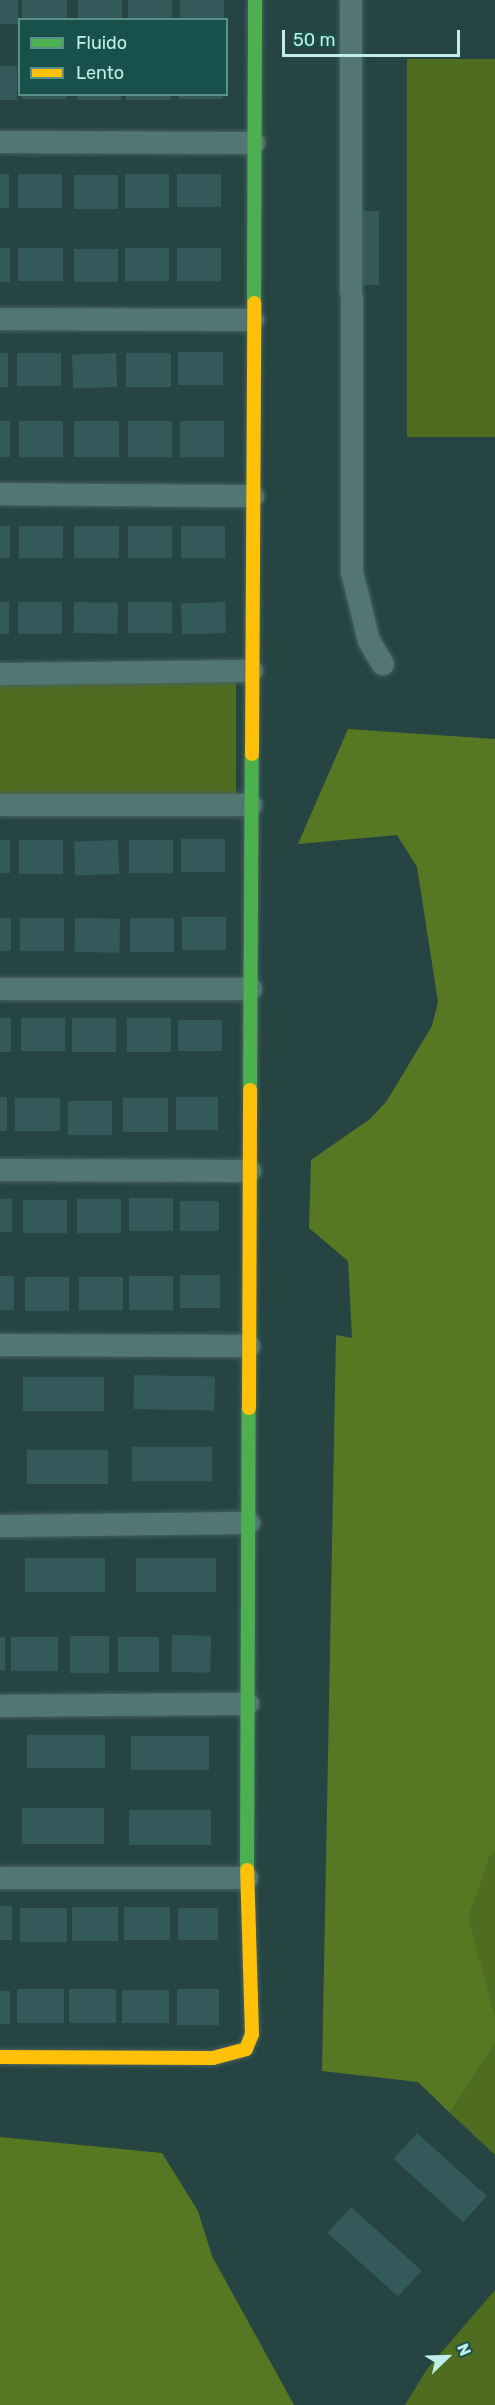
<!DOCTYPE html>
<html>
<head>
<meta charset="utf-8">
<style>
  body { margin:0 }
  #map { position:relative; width:495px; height:2405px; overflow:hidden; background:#254442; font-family:Rubik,sans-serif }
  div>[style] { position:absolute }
  .green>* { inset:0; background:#4f6d20; transform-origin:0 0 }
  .forest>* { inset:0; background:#577823 }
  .building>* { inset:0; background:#34595b; transform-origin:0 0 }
  .roads { filter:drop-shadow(0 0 2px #47615e) drop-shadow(0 0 2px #47615e) }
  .street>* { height:22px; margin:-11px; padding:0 11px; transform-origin:11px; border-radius:11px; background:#527773 }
  .fast>* { height:14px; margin:-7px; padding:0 7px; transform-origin:7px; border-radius:7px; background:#4caf50 }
  .slow>* { height:14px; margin:-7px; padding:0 7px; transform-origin:7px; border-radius:7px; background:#ffc107 }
  span { translate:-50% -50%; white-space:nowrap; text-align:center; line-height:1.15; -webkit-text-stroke:5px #18514c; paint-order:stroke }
  .legend { position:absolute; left:18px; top:18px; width:210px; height:78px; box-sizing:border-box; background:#18514c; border:2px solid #5b8f8a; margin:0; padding:8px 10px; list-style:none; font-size:18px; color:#bfede8 }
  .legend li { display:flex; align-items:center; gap:12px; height:30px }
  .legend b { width:30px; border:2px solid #5b8f8a }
  .north { position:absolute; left:417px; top:2327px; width:60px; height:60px; -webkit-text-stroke:4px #18514c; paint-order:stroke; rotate:67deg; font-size:16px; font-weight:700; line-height:24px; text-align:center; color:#bfede8 }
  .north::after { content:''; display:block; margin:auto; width:21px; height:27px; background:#bfede8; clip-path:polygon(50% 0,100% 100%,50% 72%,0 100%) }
  .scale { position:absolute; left:282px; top:30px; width:178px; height:27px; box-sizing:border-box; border:3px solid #bfede8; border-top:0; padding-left:8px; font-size:18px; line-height:21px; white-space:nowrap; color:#bfede8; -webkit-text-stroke:4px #18514c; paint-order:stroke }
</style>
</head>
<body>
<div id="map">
  <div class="green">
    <div style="left:407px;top:59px;width:88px;height:378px"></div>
    <div style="left:0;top:676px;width:236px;height:119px"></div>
    <div style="clip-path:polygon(495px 1853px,495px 2016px,467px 1918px,489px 1856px)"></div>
    <div style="clip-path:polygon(495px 2043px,495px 2155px,450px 2113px)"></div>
    <div style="clip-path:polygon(495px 2290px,495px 2405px,405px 2405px,427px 2369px)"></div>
  </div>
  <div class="forest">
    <div style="clip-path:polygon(348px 729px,495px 739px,495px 1853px,489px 1857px,468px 1918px,495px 2016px,495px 2043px,450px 2113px,418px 2082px,322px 2071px,336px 1335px,352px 1338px,348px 1261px,309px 1228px,311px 1160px,370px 1119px,386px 1102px,432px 1026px,438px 1002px,417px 867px,397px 835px,298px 844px)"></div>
    <div style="clip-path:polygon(0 2137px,162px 2153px,198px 2211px,212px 2256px,294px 2405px,0 2405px)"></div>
  </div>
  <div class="building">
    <div style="left:0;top:0;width:18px;height:24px"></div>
    <div style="left:22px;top:0;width:45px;height:20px"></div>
    <div style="left:78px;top:0;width:44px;height:20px"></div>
    <div style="left:128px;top:0;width:44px;height:20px"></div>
    <div style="left:180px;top:0;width:44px;height:20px"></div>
    <div style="left:0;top:66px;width:17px;height:34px"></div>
    <div style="left:22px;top:94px;width:44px;height:5px"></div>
    <div style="left:77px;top:94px;width:44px;height:6px"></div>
    <div style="left:126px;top:94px;width:45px;height:6px"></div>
    <div style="left:179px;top:94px;width:44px;height:5px"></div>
    <div style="left:0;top:174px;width:9px;height:34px"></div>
    <div style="left:18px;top:174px;width:44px;height:34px"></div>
    <div style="left:125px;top:174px;width:44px;height:34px"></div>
    <div style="left:177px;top:174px;width:44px;height:33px"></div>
    <div style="left:74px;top:175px;width:44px;height:34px"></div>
    <div style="left:360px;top:211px;width:19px;height:74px"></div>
    <div style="left:0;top:248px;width:10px;height:34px"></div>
    <div style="left:18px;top:248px;width:45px;height:33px"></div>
    <div style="left:125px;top:248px;width:44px;height:33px"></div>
    <div style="left:177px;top:248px;width:44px;height:33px"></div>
    <div style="left:74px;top:249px;width:44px;height:33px"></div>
    <div style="left:178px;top:352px;width:45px;height:33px"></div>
    <div style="left:0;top:353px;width:8px;height:34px"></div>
    <div style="left:17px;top:353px;width:44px;height:33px"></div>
    <div style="left:116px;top:353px;width:34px;height:44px;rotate:88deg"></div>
    <div style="left:126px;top:353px;width:45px;height:34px"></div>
    <div style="left:0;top:421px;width:10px;height:36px"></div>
    <div style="left:19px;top:421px;width:44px;height:36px"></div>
    <div style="left:74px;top:421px;width:45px;height:36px"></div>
    <div style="left:128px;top:421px;width:44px;height:36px"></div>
    <div style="left:224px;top:421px;width:36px;height:44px;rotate:90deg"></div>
    <div style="left:0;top:526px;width:10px;height:32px"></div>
    <div style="left:19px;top:526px;width:44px;height:32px"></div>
    <div style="left:74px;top:526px;width:45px;height:32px"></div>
    <div style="left:128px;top:526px;width:44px;height:32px"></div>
    <div style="left:181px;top:526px;width:44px;height:32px"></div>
    <div style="left:0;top:602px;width:9px;height:32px"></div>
    <div style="left:18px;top:602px;width:44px;height:32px"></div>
    <div style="left:74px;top:602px;width:44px;height:31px;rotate:1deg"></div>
    <div style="left:172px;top:602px;width:31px;height:44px;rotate:90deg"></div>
    <div style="left:225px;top:602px;width:31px;height:44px;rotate:88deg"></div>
    <div style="left:181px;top:839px;width:44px;height:33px"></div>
    <div style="left:0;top:840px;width:10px;height:33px"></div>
    <div style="left:19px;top:840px;width:44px;height:34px"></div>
    <div style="left:118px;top:840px;width:34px;height:44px;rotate:88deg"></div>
    <div style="left:129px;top:840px;width:44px;height:33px"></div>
    <div style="left:182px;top:917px;width:44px;height:33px"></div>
    <div style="left:0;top:918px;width:11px;height:33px"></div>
    <div style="left:20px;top:918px;width:44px;height:33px"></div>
    <div style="left:75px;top:918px;width:45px;height:34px;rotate:1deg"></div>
    <div style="left:130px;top:918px;width:44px;height:34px"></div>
    <div style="left:0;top:1018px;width:11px;height:34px"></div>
    <div style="left:21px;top:1018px;width:44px;height:33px"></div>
    <div style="left:72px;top:1018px;width:44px;height:34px"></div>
    <div style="left:127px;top:1018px;width:44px;height:34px"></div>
    <div style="left:178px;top:1020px;width:44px;height:31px"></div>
    <div style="left:0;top:1097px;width:7px;height:34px"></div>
    <div style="left:176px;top:1097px;width:42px;height:33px"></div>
    <div style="left:15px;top:1098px;width:45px;height:33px"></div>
    <div style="left:123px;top:1098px;width:45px;height:34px"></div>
    <div style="left:68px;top:1101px;width:44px;height:34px"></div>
    <div style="left:129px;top:1198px;width:44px;height:33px"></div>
    <div style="left:0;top:1199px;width:12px;height:33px"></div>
    <div style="left:77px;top:1199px;width:44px;height:34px"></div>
    <div style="left:23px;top:1200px;width:44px;height:33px"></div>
    <div style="left:180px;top:1201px;width:39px;height:30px"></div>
    <div style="left:180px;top:1275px;width:40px;height:33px"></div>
    <div style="left:0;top:1276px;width:14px;height:34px"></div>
    <div style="left:129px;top:1276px;width:44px;height:34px"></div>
    <div style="left:25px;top:1277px;width:44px;height:34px"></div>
    <div style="left:79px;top:1277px;width:44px;height:33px"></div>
    <div style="left:134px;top:1375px;width:81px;height:34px;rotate:1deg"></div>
    <div style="left:23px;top:1377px;width:81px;height:34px"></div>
    <div style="left:132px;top:1447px;width:80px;height:34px"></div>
    <div style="left:27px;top:1450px;width:81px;height:34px"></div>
    <div style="left:25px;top:1558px;width:80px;height:34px"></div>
    <div style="left:136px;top:1558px;width:80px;height:34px"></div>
    <div style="left:172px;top:1635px;width:39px;height:37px;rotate:1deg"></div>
    <div style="left:70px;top:1636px;width:39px;height:37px"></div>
    <div style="left:0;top:1637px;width:5px;height:33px"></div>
    <div style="left:11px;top:1637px;width:47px;height:34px"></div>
    <div style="left:118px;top:1637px;width:41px;height:35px"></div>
    <div style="left:27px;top:1735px;width:78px;height:33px"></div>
    <div style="left:131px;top:1736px;width:78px;height:34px"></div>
    <div style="left:22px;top:1808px;width:82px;height:36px"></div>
    <div style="left:129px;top:1810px;width:82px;height:35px"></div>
    <div style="left:0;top:1906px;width:12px;height:34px"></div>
    <div style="left:72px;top:1907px;width:46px;height:34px"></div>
    <div style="left:124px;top:1907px;width:46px;height:33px"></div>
    <div style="left:20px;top:1908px;width:47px;height:34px"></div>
    <div style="left:178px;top:1908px;width:40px;height:32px"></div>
    <div style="left:17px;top:1989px;width:47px;height:34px"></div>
    <div style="left:116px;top:1989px;width:34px;height:47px;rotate:90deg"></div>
    <div style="left:219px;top:1989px;width:36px;height:42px;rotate:90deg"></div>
    <div style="left:122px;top:1990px;width:47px;height:33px"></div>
    <div style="left:0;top:1991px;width:10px;height:33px"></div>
    <div style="left:417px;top:2133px;width:94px;height:35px;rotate:42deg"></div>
    <div style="left:351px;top:2207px;width:95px;height:35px;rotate:42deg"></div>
  </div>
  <div class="roads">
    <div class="street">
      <div style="left:351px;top:0;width:572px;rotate:89.9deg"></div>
      <div style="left:352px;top:572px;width:71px;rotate:76.2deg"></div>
      <div style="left:369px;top:641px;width:27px;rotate:59deg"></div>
      <div style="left:0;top:142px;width:254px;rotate:0.2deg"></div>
      <div style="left:0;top:319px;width:253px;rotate:0.2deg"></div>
      <div style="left:0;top:494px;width:253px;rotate:0.5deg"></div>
      <div style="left:0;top:674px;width:252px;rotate:-0.7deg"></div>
      <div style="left:0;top:805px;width:251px"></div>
      <div style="left:0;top:989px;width:251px"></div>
      <div style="left:0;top:1170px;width:250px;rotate:0.2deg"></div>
      <div style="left:0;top:1345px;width:249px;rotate:0.2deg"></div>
      <div style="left:0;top:1526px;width:249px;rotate:-0.7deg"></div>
      <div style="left:0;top:1706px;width:248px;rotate:-0.5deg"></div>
      <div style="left:0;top:1878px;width:247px"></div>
    </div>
    <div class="fast">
      <div style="left:254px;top:303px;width:303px;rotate:-89.8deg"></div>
      <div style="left:250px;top:1090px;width:336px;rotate:-89.7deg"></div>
      <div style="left:247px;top:1870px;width:462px;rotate:-89.8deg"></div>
    </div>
    <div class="slow">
      <div style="left:252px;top:754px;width:451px;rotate:-89.7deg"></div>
      <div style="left:249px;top:1408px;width:318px;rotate:-89.8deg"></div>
      <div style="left:0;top:2057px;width:213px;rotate:0.3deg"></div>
      <div style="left:213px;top:2058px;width:34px;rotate:-15deg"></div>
      <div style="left:246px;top:2049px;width:16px;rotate:-68deg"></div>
      <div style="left:252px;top:2034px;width:164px;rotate:-91.7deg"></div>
    </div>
  </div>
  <ul class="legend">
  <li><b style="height:8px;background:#4caf50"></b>Fluido</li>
  <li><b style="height:8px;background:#ffc107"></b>Lento</li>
  </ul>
  <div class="north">N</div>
  <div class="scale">50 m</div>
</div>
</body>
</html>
